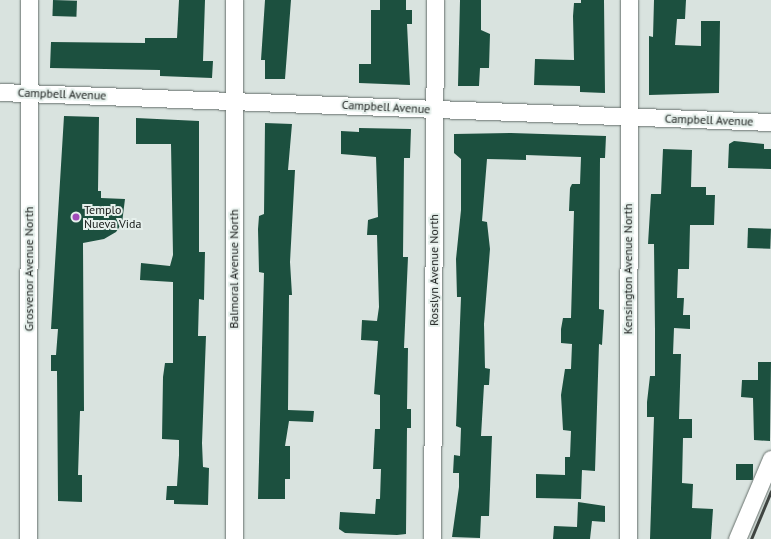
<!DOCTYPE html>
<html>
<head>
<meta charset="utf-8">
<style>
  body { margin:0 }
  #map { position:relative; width:771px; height:539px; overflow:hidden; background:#d9e3df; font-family:"PT Sans",sans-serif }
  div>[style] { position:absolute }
  .building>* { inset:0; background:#1c503f; transform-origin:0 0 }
  .roads { filter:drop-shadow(0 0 1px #67706c) drop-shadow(0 0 1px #67706c) }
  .minor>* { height:17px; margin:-8.5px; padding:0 8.5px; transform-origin:8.5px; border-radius:8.5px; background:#fff }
  .rail>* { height:3px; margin:-1.5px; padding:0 1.5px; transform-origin:1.5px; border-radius:1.5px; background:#3f4441 }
  .dots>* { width:11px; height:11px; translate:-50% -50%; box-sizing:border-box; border:2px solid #e6f0ec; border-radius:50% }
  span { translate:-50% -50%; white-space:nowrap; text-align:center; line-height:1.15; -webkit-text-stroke:4px #e6f0ec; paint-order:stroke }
  .street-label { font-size:12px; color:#151917 }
  .poi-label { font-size:12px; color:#151917 }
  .left { translate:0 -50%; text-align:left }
</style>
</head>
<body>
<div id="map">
  <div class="building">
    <div style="left:53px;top:0;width:24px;height:16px;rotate:2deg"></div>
    <div style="clip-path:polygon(179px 0,205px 0,203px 61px,213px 61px,212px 78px,160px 76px,160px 70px,50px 68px,51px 42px,145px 43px,145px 38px,177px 38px)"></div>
    <div style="clip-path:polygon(265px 0,291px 0,285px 79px,265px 79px,265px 60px,261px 60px)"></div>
    <div style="clip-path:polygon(380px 0,406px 0,406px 10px,412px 10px,412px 24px,407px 24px,410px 85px,359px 83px,359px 64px,371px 64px,371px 10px,380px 10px)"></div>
    <div style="clip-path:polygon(460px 0,481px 0,481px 30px,490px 34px,489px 68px,480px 68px,479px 86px,458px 86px)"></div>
    <div style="clip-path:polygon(581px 0,604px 0,605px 93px,580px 92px,580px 86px,534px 85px,535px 59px,574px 60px,573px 16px,574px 3px,581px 3px)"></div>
    <div style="clip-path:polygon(654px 0,686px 0,685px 19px,677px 19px,675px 45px,701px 46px,701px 21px,720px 21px,719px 93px,649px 95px,649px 36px,653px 37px)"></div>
    <div style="clip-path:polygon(64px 116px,99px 117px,98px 191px,101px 191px,101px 198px,125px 199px,122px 223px,116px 232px,104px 239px,83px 243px,84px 411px,80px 411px,78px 475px,82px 475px,82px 502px,58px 501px,57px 371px,51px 371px,51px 355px,56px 355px,58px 329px,51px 329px)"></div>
    <div style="clip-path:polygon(136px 118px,199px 121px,199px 252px,205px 252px,204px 300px,199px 299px,198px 336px,206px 336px,202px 443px,203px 467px,209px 468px,208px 505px,174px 504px,174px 500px,166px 500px,167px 486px,177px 486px,179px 455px,179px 440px,162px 439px,163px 377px,165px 363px,173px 363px,173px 282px,140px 280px,141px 263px,170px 266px,173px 255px,171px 144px,136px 144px)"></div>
    <div style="clip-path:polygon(265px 123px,292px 124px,288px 170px,295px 170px,290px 262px,292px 295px,289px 295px,288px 410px,314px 411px,313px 422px,289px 421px,285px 446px,290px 446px,290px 479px,285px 479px,285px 499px,258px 499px,264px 273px,259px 272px,258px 229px,259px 216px,264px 214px)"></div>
    <div style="clip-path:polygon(359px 128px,411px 129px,410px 158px,404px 158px,403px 257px,408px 257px,404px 348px,408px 348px,407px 409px,411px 409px,411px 428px,407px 428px,406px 534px,397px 535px,345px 533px,339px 529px,340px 512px,375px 514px,376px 499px,380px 499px,381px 469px,373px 469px,375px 429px,380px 429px,380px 395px,374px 394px,378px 341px,361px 340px,362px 320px,377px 321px,379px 307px,377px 235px,367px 235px,368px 220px,378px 217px,376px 157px,341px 154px,341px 131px,359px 132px)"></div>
    <div style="clip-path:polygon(511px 133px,606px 136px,605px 158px,600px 158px,599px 309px,604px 310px,602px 345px,599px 344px,595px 471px,582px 470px,581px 499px,536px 498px,536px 474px,565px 475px,565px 457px,570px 457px,571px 431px,563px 430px,561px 395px,565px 369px,571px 369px,572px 344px,561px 343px,561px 329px,563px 318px,571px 318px,574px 211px,569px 211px,570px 188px,572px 184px,580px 184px,581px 157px,526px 155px,526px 160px,487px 159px,482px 221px,487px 222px,490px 249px,484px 324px,485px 368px,490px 369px,489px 385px,484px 385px,481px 436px,492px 436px,489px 516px,481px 516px,480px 538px,452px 537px,459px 487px,459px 473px,453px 473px,454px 455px,460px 456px,461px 428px,456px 426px,461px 297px,457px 297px,456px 259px,461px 210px,461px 159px,454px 153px,454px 134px)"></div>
    <div style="clip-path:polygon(734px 141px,764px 144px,764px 149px,771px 149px,771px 169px,728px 168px,729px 144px)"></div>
    <div style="clip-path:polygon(663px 149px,692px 150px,691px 187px,706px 187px,706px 195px,715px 195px,714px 225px,690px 225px,689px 269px,678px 269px,677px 298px,684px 298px,683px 315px,690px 315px,690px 329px,674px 328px,673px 354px,681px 354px,679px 419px,692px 419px,692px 438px,683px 438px,682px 483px,693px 484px,692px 508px,713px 509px,711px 539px,650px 539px,654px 417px,647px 417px,647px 402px,650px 376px,655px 376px,655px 330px,654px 244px,648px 244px,651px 194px,661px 194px)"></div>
    <div style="left:748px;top:228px;width:23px;height:20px;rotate:2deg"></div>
    <div style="clip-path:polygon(758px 362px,771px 362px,770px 441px,754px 440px,753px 398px,741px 397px,742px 380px,758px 380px)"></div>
    <div style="left:736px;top:464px;width:17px;height:16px"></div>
    <div style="clip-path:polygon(578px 502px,605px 506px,605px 522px,592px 521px,590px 539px,553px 539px,554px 526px,577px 527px)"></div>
  </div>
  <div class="roads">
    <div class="minor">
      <div style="left:0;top:92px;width:772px;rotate:2.23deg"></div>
      <div style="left:28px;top:539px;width:539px;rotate:-89.89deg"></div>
      <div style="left:234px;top:539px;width:539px;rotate:-90deg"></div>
      <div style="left:432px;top:539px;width:539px;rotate:-89.68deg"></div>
      <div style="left:628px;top:539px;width:539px;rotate:-89.89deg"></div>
      <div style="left:737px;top:539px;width:87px;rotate:-67deg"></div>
    </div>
  </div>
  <div class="rail">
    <div style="left:751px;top:539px;width:52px;rotate:-67.4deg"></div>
  </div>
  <div class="dots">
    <div style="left:76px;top:217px;background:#a14cba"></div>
  </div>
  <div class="street-label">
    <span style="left:62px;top:94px;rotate:2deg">Campbell Avenue</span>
    <span style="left:386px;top:107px;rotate:3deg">Campbell Avenue</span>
    <span style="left:709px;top:120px;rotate:2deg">Campbell Avenue</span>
    <span style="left:29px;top:269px;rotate:-90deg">Grosvenor Avenue North</span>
    <span style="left:234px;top:269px;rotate:-90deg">Balmoral Avenue North</span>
    <span style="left:628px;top:269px;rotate:-90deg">Kensington Avenue North</span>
    <span style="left:434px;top:270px;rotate:-90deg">Rosslyn Avenue North</span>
  </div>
  <div class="poi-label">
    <span class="left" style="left:84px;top:217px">Templo<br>Nueva Vida</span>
  </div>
</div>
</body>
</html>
